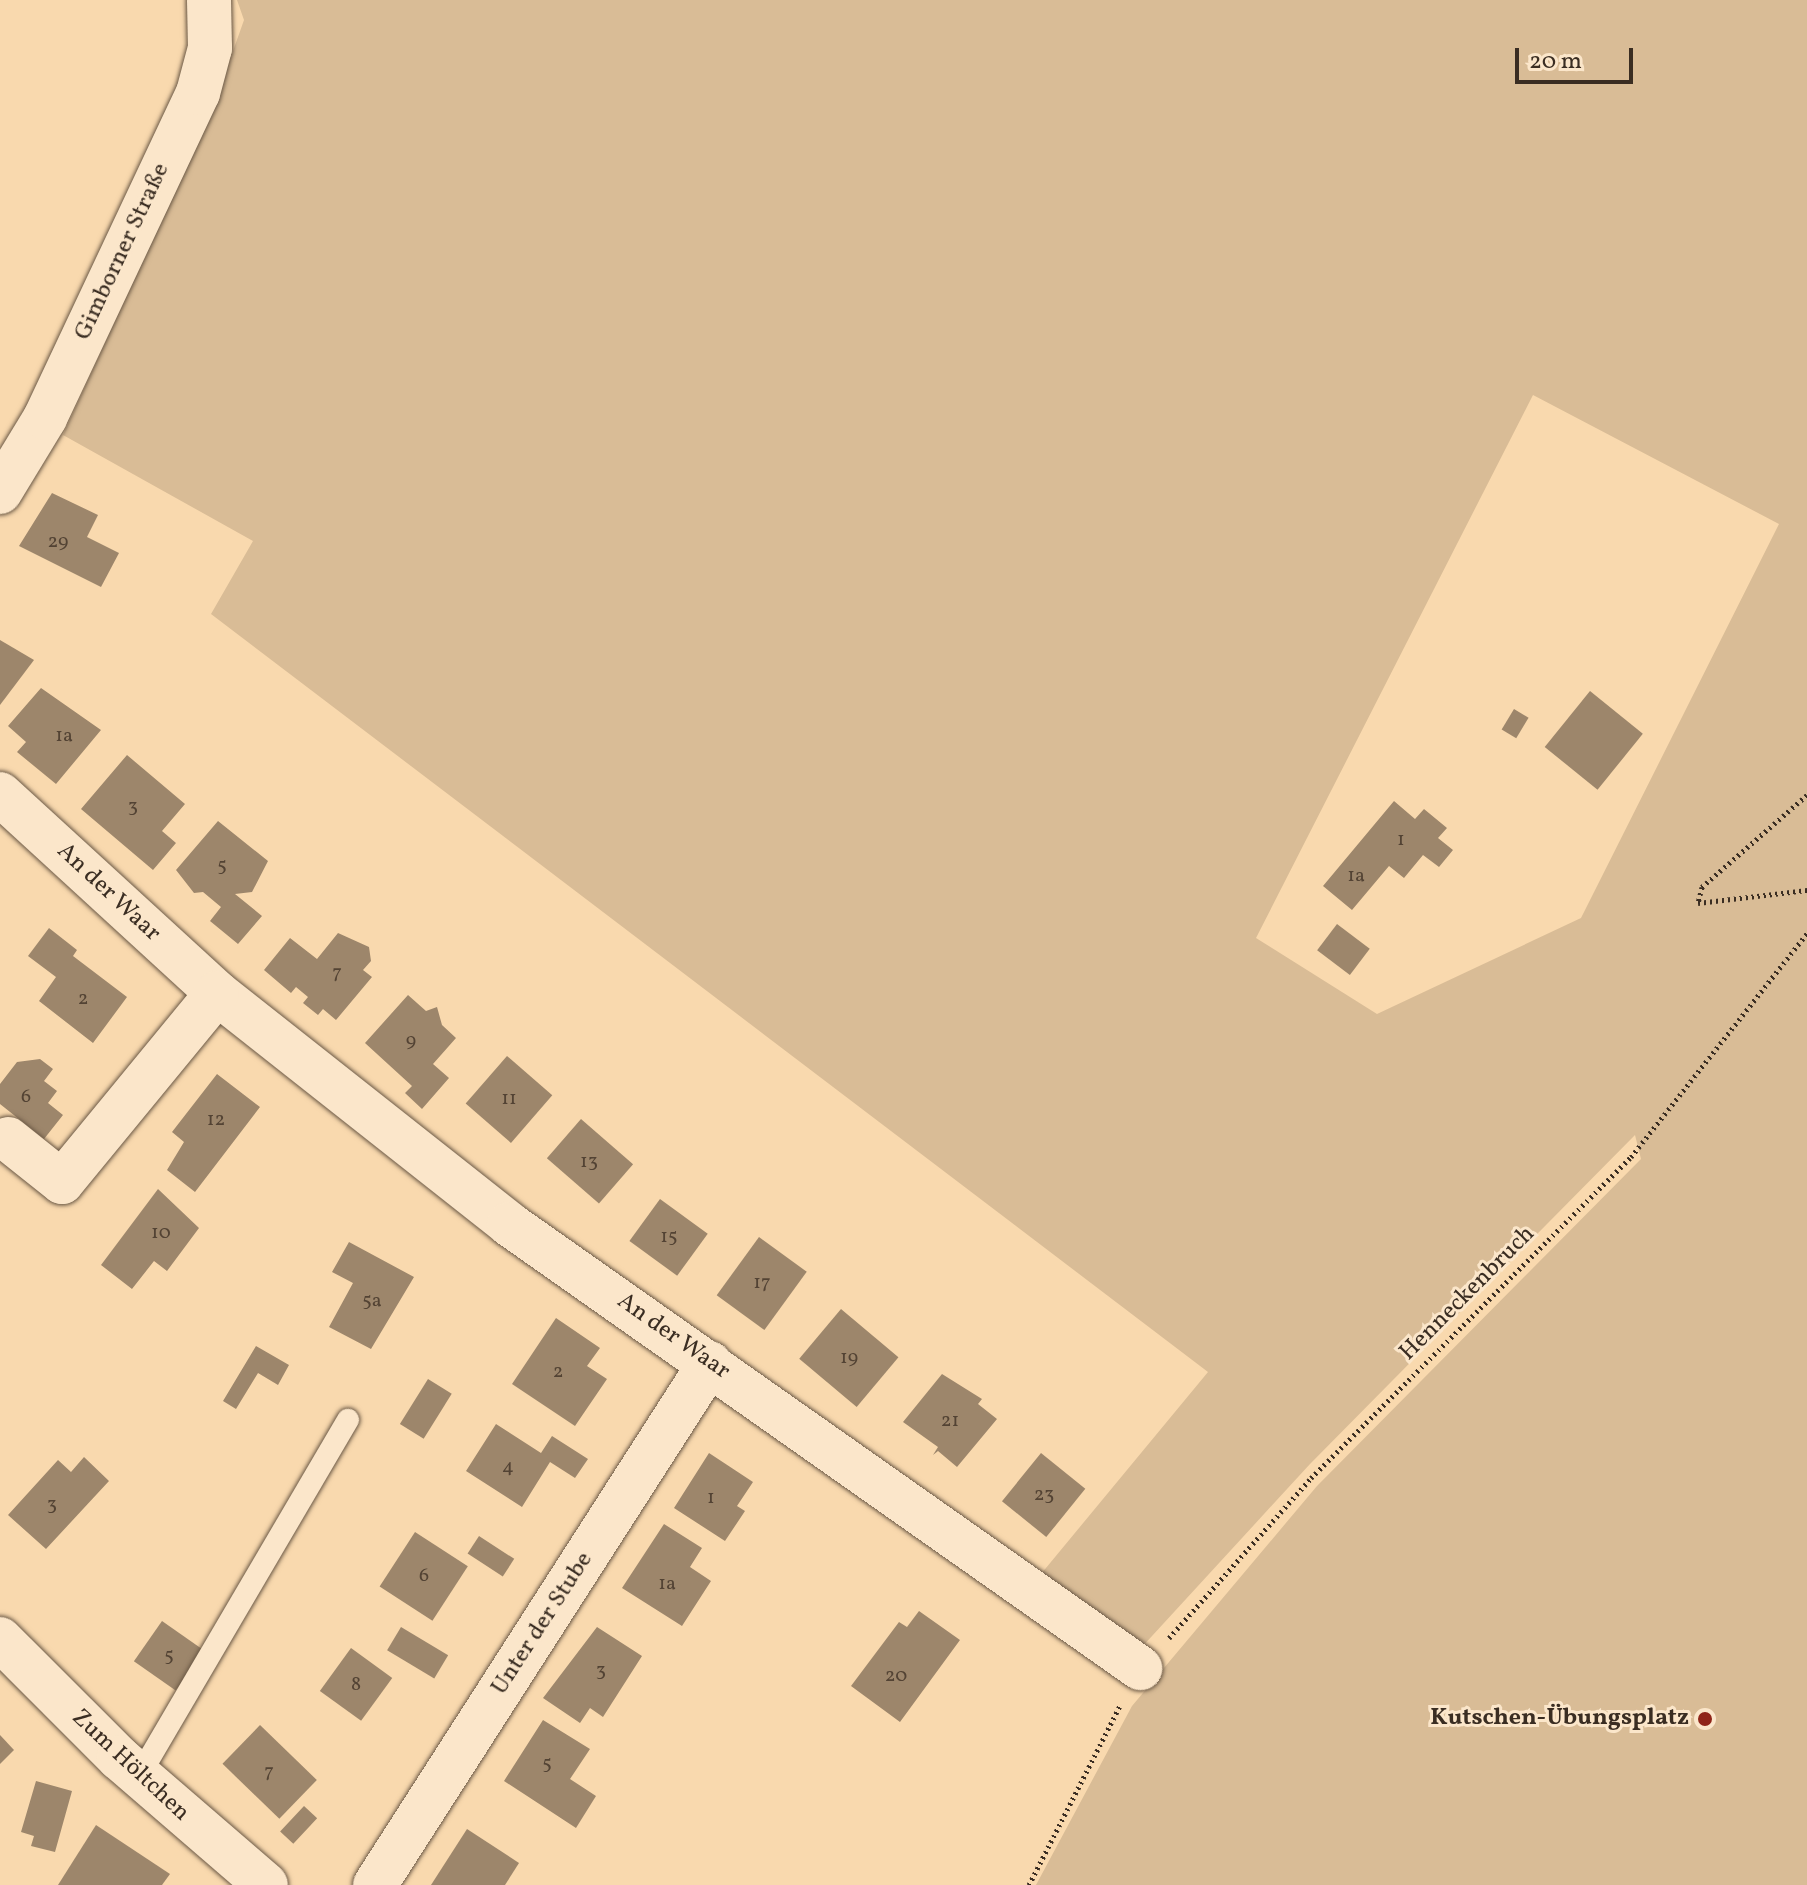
<!DOCTYPE html>
<html>
<head>
<meta charset="utf-8">
<style>
  body { margin:0 }
  #map { position:relative; width:1807px; height:1885px; overflow:hidden; background:#f9d9ae; font-family:Vollkorn,serif }
  div>[style] { position:absolute }
  .green>* { inset:0; background:#d9bc96 }
  .building>* { inset:0; background:#9d866b; transform-origin:0 0 }
  .path>* { height:5px; margin-top:-2.5px; transform-origin:0; background:repeating-linear-gradient(90deg,#3a2d22 0 2px,transparent 0 6px) }
  .roads { filter:drop-shadow(0 0 2px #6a5845) drop-shadow(0 0 2px #6a5845) }
  .service>* { height:22px; margin:-11px; padding:0 11px; transform-origin:11px; border-radius:11px; background:#fbe6ca }
  .minor>* { height:44px; margin:-22px; padding:0 22px; transform-origin:22px; border-radius:22px; background:#fbe6ca }
  .tertiary>* { height:44px; margin:-22px; padding:0 22px; transform-origin:22px; border-radius:22px; background:#fbe6ca }
  .dots>* { width:22px; height:22px; translate:-50% -50%; box-sizing:border-box; border:4px solid #fbe6ca; border-radius:50% }
  span { translate:-50% -50%; white-space:nowrap; text-align:center; line-height:1.15; -webkit-text-stroke:6px #fbe6ca; paint-order:stroke }
  .number-label { font-size:20px; color:#534334 }
  .number-label span { -webkit-text-stroke-width:0 }
  .street-label { font-size:24px; color:#3a2d22 }
  .poi-label { font-size:24px; color:#3a2d22; font-weight:700 }
  .right { translate:-100% -50%; text-align:right }
  .scale { position:absolute; left:1515px; top:48px; width:118px; height:36px; box-sizing:border-box; border:4px solid #3a2d22; border-top:0; padding-left:10px; font-size:24px; line-height:28px; white-space:nowrap; color:#3a2d22; -webkit-text-stroke:6px #fbe6ca; paint-order:stroke }
</style>
</head>
<body>
<div id="map">
  <div class="green">
    <div style="clip-path:polygon(evenodd,237px 0,1807px 0,1807px 1885px,1036px 1885px,1132px 1706px,1317px 1486px,1641px 1159px,1635px 1135px,1310px 1464px,1141px 1648px,1041px 1574px,1208px 1372px,211px 614px,253px 541px,63px 435px,215px 102px,244px 20px,237px 0,1533px 395px,1779px 524px,1581px 918px,1377px 1014px,1256px 938px,1533px 395px)"></div>
  </div>
  <div class="building">
    <div style="clip-path:polygon(52px 493px,98px 515px,87px 537px,119px 553px,101px 587px,19px 546px)"></div>
    <div style="clip-path:polygon(0 640px,34px 660px,0 705px)"></div>
    <div style="clip-path:polygon(41px 688px,101px 730px,56px 784px,17px 752px,26px 742px,8px 726px)"></div>
    <div style="left:1590px;top:691px;width:68px;height:72px;rotate:39deg"></div>
    <div style="left:1514px;top:709px;width:17px;height:24px;rotate:31deg"></div>
    <div style="clip-path:polygon(127px 755px,185px 804px,162px 831px,176px 843px,153px 870px,81px 809px)"></div>
    <div style="clip-path:polygon(1394px 801px,1415px 819px,1424px 809px,1447px 828px,1438px 838px,1453px 850px,1439px 867px,1423px 855px,1404px 878px,1389px 866px,1352px 910px,1323px 886px)"></div>
    <div style="clip-path:polygon(218px 821px,268px 861px,252px 892px,235px 894px,262px 916px,238px 944px,210px 921px,221px 907px,203px 892px,194px 893px,176px 870px)"></div>
    <div style="left:1337px;top:924px;width:41px;height:33px;rotate:37deg"></div>
    <div style="clip-path:polygon(49px 928px,77px 950px,73px 956px,127px 997px,93px 1043px,39px 1001px,56px 977px,28px 956px)"></div>
    <div style="clip-path:polygon(338px 933px,369px 947px,371px 961px,363px 970px,372px 977px,336px 1020px,323px 1009px,318px 1015px,303px 1003px,308px 997px,296px 987px,291px 993px,264px 970px,290px 938px,317px 959px)"></div>
    <div style="clip-path:polygon(408px 995px,426px 1011px,437px 1007px,442px 1025px,456px 1038px,433px 1064px,449px 1078px,422px 1109px,405px 1093px,412px 1086px,365px 1043px)"></div>
    <div style="left:507px;top:1056px;width:60px;height:63px;rotate:41deg"></div>
    <div style="clip-path:polygon(40px 1059px,53px 1069px,44px 1081px,57px 1091px,48px 1103px,63px 1115px,44px 1139px,0 1104px,0 1084px,17px 1062px)"></div>
    <div style="clip-path:polygon(217px 1074px,260px 1107px,195px 1192px,167px 1170px,184px 1142px,172px 1132px)"></div>
    <div style="left:581px;top:1119px;width:69px;height:52px;rotate:41deg"></div>
    <div style="clip-path:polygon(158px 1189px,199px 1228px,167px 1271px,154px 1261px,132px 1289px,101px 1265px)"></div>
    <div style="left:660px;top:1199px;width:59px;height:52px;rotate:36deg"></div>
    <div style="left:759px;top:1237px;width:59px;height:72px;rotate:36deg"></div>
    <div style="clip-path:polygon(349px 1242px,414px 1277px,371px 1349px,329px 1327px,353px 1283px,332px 1272px)"></div>
    <div style="left:841px;top:1309px;width:75px;height:65px;rotate:40deg"></div>
    <div style="clip-path:polygon(556px 1318px,600px 1348px,587px 1366px,607px 1379px,575px 1426px,512px 1384px)"></div>
    <div style="clip-path:polygon(256px 1346px,289px 1365px,278px 1385px,258px 1373px,236px 1409px,223px 1401px)"></div>
    <div style="clip-path:polygon(942px 1374px,982px 1399px,978px 1404px,997px 1419px,957px 1467px,938px 1451px,933px 1455px,938px 1447px,903px 1422px)"></div>
    <div style="left:428px;top:1379px;width:28px;height:53px;rotate:32deg"></div>
    <div style="clip-path:polygon(496px 1424px,541px 1453px,552px 1436px,588px 1459px,575px 1478px,550px 1462px,522px 1507px,466px 1471px)"></div>
    <div style="clip-path:polygon(709px 1453px,753px 1482px,737px 1506px,745px 1511px,725px 1541px,674px 1508px)"></div>
    <div style="left:1041px;top:1453px;width:57px;height:62px;rotate:39deg"></div>
    <div style="clip-path:polygon(84px 1457px,109px 1481px,46px 1549px,8px 1515px,58px 1460px,71px 1472px)"></div>
    <div style="clip-path:polygon(664px 1524px,702px 1548px,690px 1567px,711px 1581px,682px 1626px,622px 1588px)"></div>
    <div style="left:415px;top:1532px;width:63px;height:65px;rotate:33deg"></div>
    <div style="left:479px;top:1536px;width:42px;height:21px;rotate:33deg"></div>
    <div style="clip-path:polygon(919px 1611px,960px 1640px,900px 1722px,851px 1686px,899px 1622px,907px 1627px)"></div>
    <div style="left:162px;top:1621px;width:51px;height:49px;rotate:35deg"></div>
    <div style="left:401px;top:1627px;width:55px;height:27px;rotate:31deg"></div>
    <div style="clip-path:polygon(597px 1627px,642px 1656px,603px 1717px,590px 1708px,580px 1723px,543px 1698px)"></div>
    <div style="left:351px;top:1648px;width:51px;height:53px;rotate:36deg"></div>
    <div style="clip-path:polygon(543px 1720px,590px 1749px,570px 1779px,596px 1796px,576px 1828px,504px 1781px)"></div>
    <div style="left:260px;top:1725px;width:79px;height:54px;rotate:44deg"></div>
    <div style="clip-path:polygon(0 1735px,14px 1750px,0 1764px)"></div>
    <div style="clip-path:polygon(36px 1781px,72px 1791px,55px 1852px,31px 1846px,34px 1836px,21px 1832px)"></div>
    <div style="left:304px;top:1806px;width:18px;height:35px;rotate:43deg"></div>
    <div style="clip-path:polygon(96px 1825px,170px 1874px,162px 1885px,58px 1885px)"></div>
    <div style="clip-path:polygon(467px 1829px,519px 1863px,505px 1885px,431px 1885px)"></div>
  </div>
  <div class="path">
    <div style="left:1807px;top:795px;width:140px;rotate:138.8deg"></div>
    <div style="left:1702px;top:887px;width:16px;rotate:104deg"></div>
    <div style="left:1698px;top:903px;width:110px;rotate:-6.8deg"></div>
    <div style="left:1169px;top:1638px;width:214px;rotate:-48.4deg"></div>
    <div style="left:1311px;top:1478px;width:453px;rotate:-45.1deg"></div>
    <div style="left:1631px;top:1157px;width:285px;rotate:-51.8deg"></div>
    <div style="left:1029px;top:1885px;width:203px;rotate:-63.1deg"></div>
  </div>
  <div class="roads">
    <div class="service">
      <div style="left:139px;top:1776px;width:413px;rotate:-59.6deg"></div>
    </div>
    <div class="minor">
      <div style="left:0;top:794px;width:294px;rotate:42.5deg"></div>
      <div style="left:217px;top:993px;width:372px;rotate:38.3deg"></div>
      <div style="left:509px;top:1224px;width:772px;rotate:35.13deg"></div>
      <div style="left:8px;top:1139px;width:69px;rotate:38.5deg"></div>
      <div style="left:62px;top:1182px;width:244px;rotate:-50.6deg"></div>
      <div style="left:0;top:1639px;width:168px;rotate:45deg"></div>
      <div style="left:119px;top:1758px;width:194px;rotate:40.8deg"></div>
      <div style="left:375px;top:1885px;width:620px;rotate:-57.31deg"></div>
    </div>
    <div class="tertiary">
      <div style="left:0;top:492px;width:87px;rotate:-58.7deg"></div>
      <div style="left:45px;top:418px;width:359px;rotate:-64.8deg"></div>
      <div style="left:198px;top:93px;width:47px;rotate:-75.1deg"></div>
      <div style="left:210px;top:48px;width:48px;rotate:-91.2deg"></div>
    </div>
  </div>
  <div class="dots">
    <div style="left:1705px;top:1719px;background:#8f2418"></div>
  </div>
  <div class="number-label">
    <span style="left:58px;top:542px">29</span>
    <span style="left:64px;top:736px">1a</span>
    <span style="left:133px;top:807px">3</span>
    <span style="left:1401px;top:840px">1</span>
    <span style="left:222px;top:866px">5</span>
    <span style="left:1356px;top:876px">1a</span>
    <span style="left:337px;top:973px">7</span>
    <span style="left:83px;top:999px">2</span>
    <span style="left:411px;top:1041px">9</span>
    <span style="left:26px;top:1097px">6</span>
    <span style="left:509px;top:1099px">11</span>
    <span style="left:216px;top:1120px">12</span>
    <span style="left:589px;top:1162px">13</span>
    <span style="left:161px;top:1233px">10</span>
    <span style="left:669px;top:1237px">15</span>
    <span style="left:762px;top:1283px">17</span>
    <span style="left:372px;top:1301px">5a</span>
    <span style="left:849px;top:1358px">19</span>
    <span style="left:558px;top:1372px">2</span>
    <span style="left:950px;top:1421px">21</span>
    <span style="left:508px;top:1467px">4</span>
    <span style="left:1044px;top:1495px">23</span>
    <span style="left:711px;top:1498px">1</span>
    <span style="left:52px;top:1505px">3</span>
    <span style="left:424px;top:1576px">6</span>
    <span style="left:667px;top:1584px">1a</span>
    <span style="left:169px;top:1656px">5</span>
    <span style="left:601px;top:1671px">3</span>
    <span style="left:896px;top:1676px">20</span>
    <span style="left:356px;top:1685px">8</span>
    <span style="left:547px;top:1764px">5</span>
    <span style="left:269px;top:1772px">7</span>
  </div>
  <div class="street-label">
    <span style="left:123px;top:252px;rotate:-65deg">Gimborner Straße</span>
    <span style="left:108px;top:893px;rotate:43deg">An der Waar</span>
    <span style="left:1468px;top:1294px;rotate:-45deg">Henneckenbruch</span>
    <span style="left:673px;top:1337px;rotate:35deg">An der Waar</span>
    <span style="left:543px;top:1624px;rotate:-57deg">Unter der Stube</span>
    <span style="left:130px;top:1766px;rotate:43deg">Zum Höltchen</span>
  </div>
  <div class="poi-label">
    <span class="right" style="left:1689px;top:1719px">Kutschen-Übungsplatz</span>
  </div>
  <div class="scale">20 m</div>
</div>
</body>
</html>
